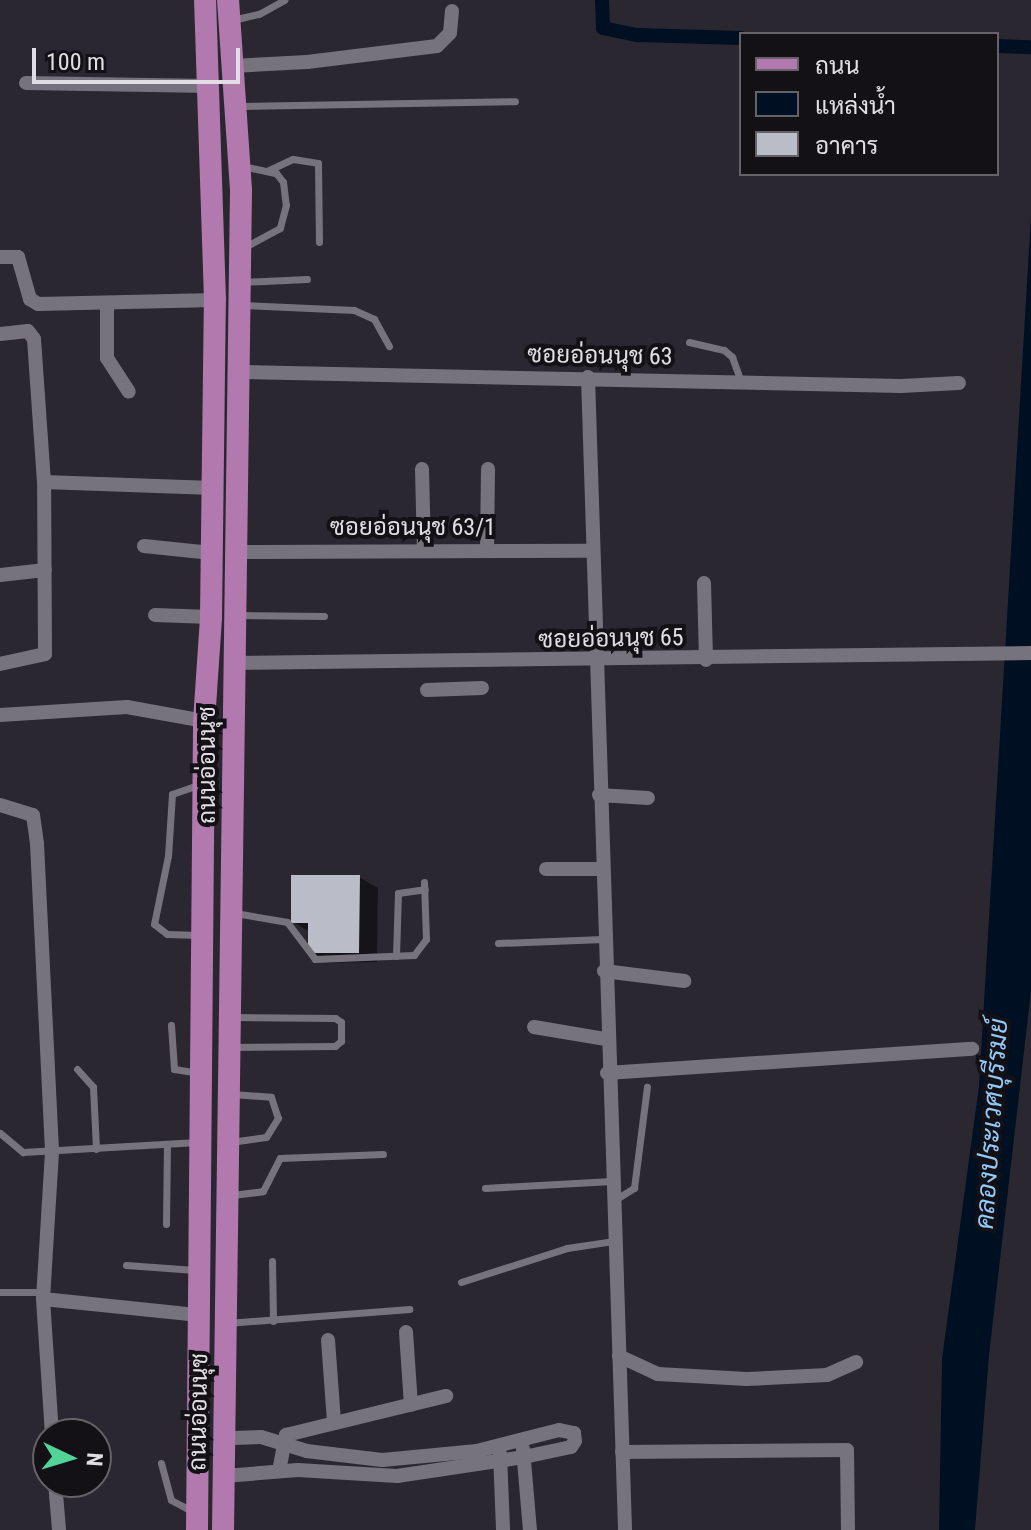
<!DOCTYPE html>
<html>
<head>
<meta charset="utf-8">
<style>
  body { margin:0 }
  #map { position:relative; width:1031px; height:1530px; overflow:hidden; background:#2b2730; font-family:"Roboto Condensed",Sarabun,sans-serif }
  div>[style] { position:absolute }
  .water>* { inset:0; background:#001023 }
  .shadow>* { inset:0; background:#0007 }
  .canal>* { height:14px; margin:-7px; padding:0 7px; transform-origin:7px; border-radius:7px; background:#001023 }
  .building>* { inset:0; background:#babdc8 }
  .service>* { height:7px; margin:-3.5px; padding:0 3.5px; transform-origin:3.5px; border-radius:3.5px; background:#77737d }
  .minor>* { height:14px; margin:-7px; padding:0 7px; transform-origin:7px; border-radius:7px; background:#77737d }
  .primary>* { height:22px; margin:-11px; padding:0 11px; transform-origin:11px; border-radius:11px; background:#b179ae }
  span { translate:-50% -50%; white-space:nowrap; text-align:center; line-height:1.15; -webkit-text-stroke:8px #131115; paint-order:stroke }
  .street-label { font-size:24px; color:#e0dee4 }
  .water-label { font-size:26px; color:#92cbfc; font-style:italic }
  .legend { position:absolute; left:739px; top:32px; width:260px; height:144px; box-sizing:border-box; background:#131115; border:2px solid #656368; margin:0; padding:10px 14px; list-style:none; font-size:24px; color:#e0dee4 }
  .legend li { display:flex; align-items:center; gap:16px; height:40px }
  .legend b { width:40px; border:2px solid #656368 }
  .north { position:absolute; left:32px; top:1418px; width:80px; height:80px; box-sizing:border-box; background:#131115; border:2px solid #656368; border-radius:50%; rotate:94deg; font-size:22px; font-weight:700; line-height:32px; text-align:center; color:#e0dee4 }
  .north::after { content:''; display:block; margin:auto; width:28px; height:36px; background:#52d397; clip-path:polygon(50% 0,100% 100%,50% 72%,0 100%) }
  .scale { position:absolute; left:32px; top:48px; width:208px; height:36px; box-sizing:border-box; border:4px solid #e0dee4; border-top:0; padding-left:10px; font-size:24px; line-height:28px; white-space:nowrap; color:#e0dee4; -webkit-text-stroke:6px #131115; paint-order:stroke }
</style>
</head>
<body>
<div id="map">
  <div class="water">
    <div style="clip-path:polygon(1031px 216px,1031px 991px,989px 1355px,975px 1530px,939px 1530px,942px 1359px,979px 1086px)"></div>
  </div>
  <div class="shadow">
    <div style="clip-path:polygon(359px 877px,378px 888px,377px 962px,328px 963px,310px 952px,310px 932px,293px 922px)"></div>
  </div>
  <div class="canal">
    <div style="left:602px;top:0;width:28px;rotate:88deg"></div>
    <div style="left:603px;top:28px;width:35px;rotate:12deg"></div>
    <div style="left:637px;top:35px;width:104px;rotate:1.7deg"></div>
    <div style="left:997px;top:46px;width:34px;rotate:2deg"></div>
  </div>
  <div class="building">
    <div style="clip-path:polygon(291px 875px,360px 875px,359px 953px,308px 953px,308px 923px,291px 923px)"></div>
  </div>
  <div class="service">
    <div style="left:232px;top:20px;width:28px;rotate:-13deg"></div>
    <div style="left:259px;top:14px;width:29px;rotate:-29deg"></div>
    <div style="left:239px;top:106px;width:276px;rotate:-1deg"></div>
    <div style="left:242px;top:166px;width:35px;rotate:12deg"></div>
    <div style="left:276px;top:173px;width:11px;rotate:52deg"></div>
    <div style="left:283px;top:182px;width:23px;rotate:83deg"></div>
    <div style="left:286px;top:205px;width:24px;rotate:105deg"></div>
    <div style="left:280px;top:228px;width:42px;rotate:151.6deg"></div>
    <div style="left:269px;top:170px;width:26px;rotate:-25deg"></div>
    <div style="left:293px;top:159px;width:25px;rotate:9deg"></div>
    <div style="left:318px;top:163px;width:79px;rotate:89.3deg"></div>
    <div style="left:241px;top:282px;width:66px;rotate:-2.6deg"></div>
    <div style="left:242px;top:305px;width:112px;rotate:2.6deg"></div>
    <div style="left:354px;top:310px;width:22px;rotate:24deg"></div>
    <div style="left:374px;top:319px;width:31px;rotate:61deg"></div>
    <div style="left:689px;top:342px;width:36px;rotate:13deg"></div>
    <div style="left:724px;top:350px;width:11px;rotate:41deg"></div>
    <div style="left:732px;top:357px;width:27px;rotate:70deg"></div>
    <div style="left:238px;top:615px;width:86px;rotate:0.7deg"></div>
    <div style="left:235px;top:913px;width:53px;rotate:9.8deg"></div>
    <div style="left:287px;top:922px;width:46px;rotate:52.9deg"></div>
    <div style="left:315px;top:959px;width:99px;rotate:-2.3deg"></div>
    <div style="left:414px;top:955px;width:20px;rotate:-53deg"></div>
    <div style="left:426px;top:939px;width:57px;rotate:-92deg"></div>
    <div style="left:199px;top:935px;width:32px;rotate:-178deg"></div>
    <div style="left:167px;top:934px;width:16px;rotate:-142deg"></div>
    <div style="left:154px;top:924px;width:69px;rotate:-78.4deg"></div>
    <div style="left:168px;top:856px;width:62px;rotate:-86.3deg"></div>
    <div style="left:172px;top:794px;width:31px;rotate:-19deg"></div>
    <div style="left:498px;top:943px;width:105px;rotate:-2.2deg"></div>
    <div style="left:396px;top:956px;width:63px;rotate:-88.2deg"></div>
    <div style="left:398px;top:893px;width:27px;rotate:-8deg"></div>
    <div style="left:171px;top:1025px;width:44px;rotate:86.1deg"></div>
    <div style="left:174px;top:1069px;width:25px;rotate:9deg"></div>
    <div style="left:232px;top:1047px;width:103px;rotate:-0.6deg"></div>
    <div style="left:335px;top:1046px;width:8px;rotate:-40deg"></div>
    <div style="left:341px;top:1041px;width:19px;rotate:-90deg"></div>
    <div style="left:341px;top:1022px;width:7px;rotate:-146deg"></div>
    <div style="left:335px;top:1018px;width:101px;rotate:-179.4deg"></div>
    <div style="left:77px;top:1069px;width:24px;rotate:48deg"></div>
    <div style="left:93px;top:1087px;width:62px;rotate:87.2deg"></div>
    <div style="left:232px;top:1094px;width:39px;rotate:4deg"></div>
    <div style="left:271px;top:1097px;width:22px;rotate:72deg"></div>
    <div style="left:278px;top:1118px;width:22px;rotate:122deg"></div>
    <div style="left:266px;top:1137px;width:34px;rotate:172deg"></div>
    <div style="left:0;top:1133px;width:30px;rotate:40deg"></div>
    <div style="left:23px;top:1152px;width:175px;rotate:-3.3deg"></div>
    <div style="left:485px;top:1188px;width:127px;rotate:-3.2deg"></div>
    <div style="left:232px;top:1195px;width:31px;rotate:-7deg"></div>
    <div style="left:263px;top:1191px;width:37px;rotate:-63deg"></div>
    <div style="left:280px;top:1158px;width:103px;rotate:-2.2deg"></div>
    <div style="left:613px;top:1201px;width:25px;rotate:-32deg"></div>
    <div style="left:634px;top:1188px;width:102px;rotate:-82.7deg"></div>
    <div style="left:166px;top:1224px;width:80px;rotate:-89.3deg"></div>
    <div style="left:272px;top:1261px;width:60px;rotate:89deg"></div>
    <div style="left:126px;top:1265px;width:69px;rotate:4.1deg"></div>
    <div style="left:461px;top:1282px;width:111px;rotate:-17.8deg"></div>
    <div style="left:567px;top:1248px;width:48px;rotate:-8.5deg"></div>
    <div style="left:0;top:1292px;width:44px"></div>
    <div style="left:227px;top:1323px;width:183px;rotate:-4.4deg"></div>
    <div style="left:161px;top:1463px;width:38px;rotate:75deg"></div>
    <div style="left:171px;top:1500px;width:26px;rotate:28deg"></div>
  </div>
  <div class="minor">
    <div style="left:233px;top:66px;width:74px;rotate:-3.1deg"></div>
    <div style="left:307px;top:62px;width:131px;rotate:-7deg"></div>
    <div style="left:437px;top:46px;width:18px;rotate:-45deg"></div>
    <div style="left:450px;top:33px;width:22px;rotate:-85deg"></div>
    <div style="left:26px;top:83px;width:184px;rotate:0.9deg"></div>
    <div style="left:0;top:257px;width:18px"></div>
    <div style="left:18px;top:257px;width:44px;rotate:74.1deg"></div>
    <div style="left:30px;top:299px;width:9px;rotate:32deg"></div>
    <div style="left:38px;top:304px;width:177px;rotate:-1.3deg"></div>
    <div style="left:107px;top:303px;width:55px;rotate:90deg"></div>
    <div style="left:107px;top:358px;width:40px;rotate:57.1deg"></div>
    <div style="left:0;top:334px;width:28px;rotate:-6deg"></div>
    <div style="left:28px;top:331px;width:10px;rotate:53deg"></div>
    <div style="left:34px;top:339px;width:143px;rotate:86deg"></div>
    <div style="left:44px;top:482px;width:169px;rotate:2deg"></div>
    <div style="left:239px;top:372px;width:662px;rotate:1.21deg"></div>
    <div style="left:901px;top:386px;width:58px;rotate:-3deg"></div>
    <div style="left:588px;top:377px;width:1154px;rotate:88.16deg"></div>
    <div style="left:422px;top:469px;width:81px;rotate:88.6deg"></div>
    <div style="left:144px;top:546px;width:68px;rotate:5.9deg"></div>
    <div style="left:487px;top:550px;width:81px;rotate:-89.3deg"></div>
    <div style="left:236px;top:552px;width:355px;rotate:-0.2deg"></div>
    <div style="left:0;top:575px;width:45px;rotate:-6.3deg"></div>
    <div style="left:704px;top:583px;width:77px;rotate:88.5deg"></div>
    <div style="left:155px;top:615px;width:56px;rotate:2deg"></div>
    <div style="left:234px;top:663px;width:797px;rotate:-0.72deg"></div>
    <div style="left:0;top:664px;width:46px;rotate:-12.5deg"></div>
    <div style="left:45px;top:654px;width:172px;rotate:-90.3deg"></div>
    <div style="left:427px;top:690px;width:55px;rotate:-2.1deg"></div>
    <div style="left:0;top:715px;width:127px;rotate:-3.6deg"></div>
    <div style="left:127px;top:707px;width:78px;rotate:10.3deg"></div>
    <div style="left:599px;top:795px;width:49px;rotate:3.5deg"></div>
    <div style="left:0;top:805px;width:34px;rotate:17deg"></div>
    <div style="left:33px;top:815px;width:29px;rotate:82deg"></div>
    <div style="left:37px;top:844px;width:308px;rotate:87.2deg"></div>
    <div style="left:52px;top:1152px;width:147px;rotate:93.5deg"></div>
    <div style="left:43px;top:1299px;width:135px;rotate:86.2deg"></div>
    <div style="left:546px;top:869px;width:55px"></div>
    <div style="left:604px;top:971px;width:81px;rotate:7.1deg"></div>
    <div style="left:534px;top:1027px;width:73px;rotate:9.5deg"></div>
    <div style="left:607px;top:1073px;width:366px;rotate:-3.8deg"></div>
    <div style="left:43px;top:1299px;width:157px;rotate:5.9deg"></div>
    <div style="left:406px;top:1332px;width:73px;rotate:86.1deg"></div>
    <div style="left:328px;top:1340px;width:82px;rotate:85.8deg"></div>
    <div style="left:619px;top:1356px;width:43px;rotate:24.8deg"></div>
    <div style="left:658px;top:1374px;width:89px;rotate:3.2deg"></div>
    <div style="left:747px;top:1379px;width:80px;rotate:-2.9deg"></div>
    <div style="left:827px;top:1375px;width:32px;rotate:-24deg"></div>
    <div style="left:523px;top:1449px;width:81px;rotate:85.1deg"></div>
    <div style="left:622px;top:1452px;width:225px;rotate:-0.5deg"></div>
    <div style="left:847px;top:1450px;width:80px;rotate:89.3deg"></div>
    <div style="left:500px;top:1454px;width:76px;rotate:87.7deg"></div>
    <div style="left:279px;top:1471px;width:37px;rotate:-79deg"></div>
    <div style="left:286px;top:1435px;width:165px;rotate:-13.7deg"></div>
    <div style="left:224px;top:1476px;width:74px;rotate:-4.6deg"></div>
    <div style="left:298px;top:1470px;width:99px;rotate:3.5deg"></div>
    <div style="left:397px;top:1476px;width:128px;rotate:-8.5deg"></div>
    <div style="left:524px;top:1457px;width:48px;rotate:-12deg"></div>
    <div style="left:571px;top:1447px;width:7px;rotate:-56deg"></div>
    <div style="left:575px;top:1441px;width:8px;rotate:-97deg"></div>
    <div style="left:574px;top:1433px;width:15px;rotate:-169deg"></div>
    <div style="left:559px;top:1430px;width:85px;rotate:165.6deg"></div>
    <div style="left:477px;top:1451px;width:95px;rotate:174.6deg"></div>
    <div style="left:382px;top:1460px;width:76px;rotate:-173.2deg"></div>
    <div style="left:307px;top:1451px;width:48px;rotate:-163.1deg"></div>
    <div style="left:261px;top:1437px;width:36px;rotate:178deg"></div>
    <div style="left:55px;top:1482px;width:48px;rotate:85.2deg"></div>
  </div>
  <div class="primary">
    <div style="left:197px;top:1530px;width:809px;rotate:-89.5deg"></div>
    <div style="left:204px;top:721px;width:104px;rotate:-86.1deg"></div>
    <div style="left:211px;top:617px;width:317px;rotate:-89.3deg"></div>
    <div style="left:215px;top:300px;width:300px;rotate:-91.9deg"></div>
    <div style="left:223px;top:1530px;width:1340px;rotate:-89.23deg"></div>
    <div style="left:241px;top:190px;width:190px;rotate:-93.9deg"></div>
  </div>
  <div class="street-label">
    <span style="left:600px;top:356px;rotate:1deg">ซอยอ่อนนุช 63</span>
    <span style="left:413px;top:528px">ซอยอ่อนนุช 63/1</span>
    <span style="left:611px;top:639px;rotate:-1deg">ซอยอ่อนนุช 65</span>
    <span style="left:208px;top:765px;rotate:-90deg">ถนนอ่อนนุช</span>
    <span style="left:199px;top:1412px;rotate:-89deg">ถนนอ่อนนุช</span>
  </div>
  <div class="water-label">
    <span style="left:992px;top:1124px;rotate:-86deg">คลองประเวศบุรีรมย์</span>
  </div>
  <ul class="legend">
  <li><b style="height:10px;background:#b179ae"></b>ถนน</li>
  <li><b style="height:22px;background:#001023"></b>แหล่งน้ำ</li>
  <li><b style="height:22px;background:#babdc8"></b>อาคาร</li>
  </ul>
  <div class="north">N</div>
  <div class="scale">100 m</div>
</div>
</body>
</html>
